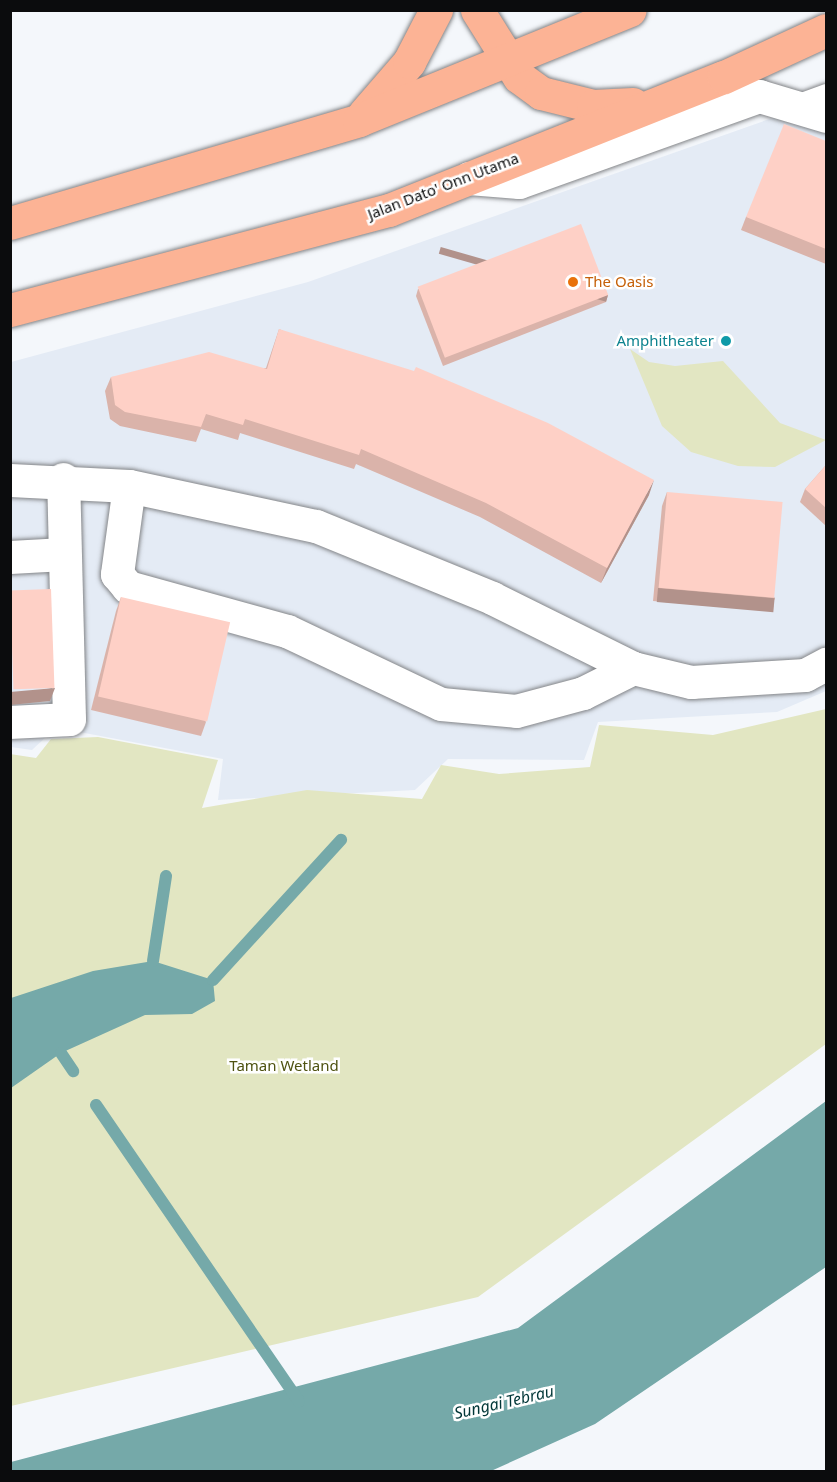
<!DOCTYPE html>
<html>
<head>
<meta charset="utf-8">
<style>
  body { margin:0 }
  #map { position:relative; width:837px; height:1482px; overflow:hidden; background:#f4f7fb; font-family:"Noto Sans",sans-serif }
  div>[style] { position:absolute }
  .built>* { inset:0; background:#e4ebf5 }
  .green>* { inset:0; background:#e2e6c2 }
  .water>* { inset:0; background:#75a9a9 }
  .stream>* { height:12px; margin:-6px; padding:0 6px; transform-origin:6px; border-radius:6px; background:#75a9a9 }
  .roads { filter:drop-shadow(0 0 2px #838588) drop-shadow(0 0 2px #838588) }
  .lane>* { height:16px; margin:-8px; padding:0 8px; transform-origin:8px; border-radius:8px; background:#fff }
  .street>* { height:33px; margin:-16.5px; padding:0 16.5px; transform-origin:16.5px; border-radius:16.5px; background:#fff }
  .primary>* { height:33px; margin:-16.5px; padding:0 16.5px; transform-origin:16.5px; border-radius:16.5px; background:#fcb395 }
  .wall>* { inset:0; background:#dab3aa }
  .shaded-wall>* { inset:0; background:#b2928b; transform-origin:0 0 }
  .building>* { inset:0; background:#fed0c6; transform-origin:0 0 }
  .dots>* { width:16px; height:16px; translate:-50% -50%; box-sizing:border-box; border:3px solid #fff; border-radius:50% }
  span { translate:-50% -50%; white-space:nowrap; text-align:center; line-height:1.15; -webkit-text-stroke:5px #fff; paint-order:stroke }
  .street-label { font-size:15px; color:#0b0c0d }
  .food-label { font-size:15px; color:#c56008 }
  .left { translate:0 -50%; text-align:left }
  .culture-label { font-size:15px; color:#0d838f }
  .right { translate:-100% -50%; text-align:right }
  .park-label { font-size:15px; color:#4e5211 }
  .water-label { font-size:16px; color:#013637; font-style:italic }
  .frame { position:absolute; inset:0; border:12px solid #0b0c0d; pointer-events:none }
</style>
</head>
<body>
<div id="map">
  <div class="built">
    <div style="clip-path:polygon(826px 99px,826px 691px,777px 712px,598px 722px,584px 760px,448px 759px,415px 790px,218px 800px,223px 759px,74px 731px,49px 734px,32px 750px,11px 747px,11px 362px,308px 282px)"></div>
  </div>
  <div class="green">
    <div style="clip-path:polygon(630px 349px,649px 362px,675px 366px,723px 361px,780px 423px,826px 440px,775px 467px,738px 466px,691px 452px,662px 426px)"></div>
    <div style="clip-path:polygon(826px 709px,826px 1044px,478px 1297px,11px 1406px,10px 754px,36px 758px,51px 739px,98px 737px,218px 760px,202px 808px,307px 790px,422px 799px,441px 765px,499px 774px,590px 767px,599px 725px,713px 735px)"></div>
  </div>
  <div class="water">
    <div style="clip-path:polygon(153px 961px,213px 980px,215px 1001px,192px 1014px,145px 1015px,61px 1053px,11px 1088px,11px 998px,93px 971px)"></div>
    <div style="clip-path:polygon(826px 1101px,826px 1267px,595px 1424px,491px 1471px,11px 1471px,11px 1462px,518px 1328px)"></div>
  </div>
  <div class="stream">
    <div style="left:153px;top:961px;width:86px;rotate:-81.3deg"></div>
    <div style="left:213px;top:980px;width:190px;rotate:-47.6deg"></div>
    <div style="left:61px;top:1053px;width:22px;rotate:56deg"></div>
    <div style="left:96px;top:1105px;width:359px;rotate:55.6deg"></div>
  </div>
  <div class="roads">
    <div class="lane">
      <div style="left:796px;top:103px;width:32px;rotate:-20deg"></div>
    </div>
    <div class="street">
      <div style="left:469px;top:178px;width:50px;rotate:4.6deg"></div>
      <div style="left:519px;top:182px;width:255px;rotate:-19.7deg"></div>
      <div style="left:759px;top:96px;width:70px;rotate:16.6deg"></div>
      <div style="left:10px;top:480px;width:119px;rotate:2.9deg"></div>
      <div style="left:129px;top:486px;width:191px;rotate:12.1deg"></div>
      <div style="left:316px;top:526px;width:190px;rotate:22.2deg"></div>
      <div style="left:492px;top:598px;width:157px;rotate:26.4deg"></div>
      <div style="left:633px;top:668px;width:60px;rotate:13.6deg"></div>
      <div style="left:691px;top:682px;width:114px;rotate:-3.5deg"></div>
      <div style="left:805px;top:675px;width:24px;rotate:-28deg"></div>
      <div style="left:129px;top:486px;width:89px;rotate:97.8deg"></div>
      <div style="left:117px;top:574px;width:17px;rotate:50deg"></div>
      <div style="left:128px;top:587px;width:165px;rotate:15.5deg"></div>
      <div style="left:287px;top:631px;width:170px;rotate:25.4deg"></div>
      <div style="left:441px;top:704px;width:75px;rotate:5.3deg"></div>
      <div style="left:516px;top:711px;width:69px;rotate:-15deg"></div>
      <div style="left:583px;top:693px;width:56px;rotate:-26.6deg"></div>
      <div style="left:10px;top:557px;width:54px;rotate:-3.2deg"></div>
      <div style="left:10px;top:722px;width:59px;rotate:-2.9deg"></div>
      <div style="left:69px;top:719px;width:240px;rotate:-91.4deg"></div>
    </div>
    <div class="primary">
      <div style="left:477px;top:10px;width:79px;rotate:57.9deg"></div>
      <div style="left:519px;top:77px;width:27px;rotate:36deg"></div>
      <div style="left:541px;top:93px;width:54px;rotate:14deg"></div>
      <div style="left:593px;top:106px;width:40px;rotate:-2.9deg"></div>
      <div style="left:364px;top:114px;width:69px;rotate:-49.1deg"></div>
      <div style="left:409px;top:62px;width:59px;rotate:-62.6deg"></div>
      <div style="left:10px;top:223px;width:364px;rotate:-16.4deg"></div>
      <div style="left:359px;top:120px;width:292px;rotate:-22.1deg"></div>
      <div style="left:10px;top:310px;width:392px;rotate:-14.8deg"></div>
      <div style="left:389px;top:210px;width:360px;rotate:-21.7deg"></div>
      <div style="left:724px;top:77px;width:112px;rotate:-24.7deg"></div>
    </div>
  </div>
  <div class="wall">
    <div style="clip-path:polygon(826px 141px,826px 264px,741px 230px,746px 217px)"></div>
    <div style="clip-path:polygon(418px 289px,608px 295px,606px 302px,443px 366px,416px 296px)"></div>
    <div style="clip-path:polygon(279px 329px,649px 495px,601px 583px,480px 517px,356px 464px,354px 469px,240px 433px,238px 440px,201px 429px,196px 442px,120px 426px,110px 419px,105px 391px,111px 377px,266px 368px)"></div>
    <div style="clip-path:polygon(826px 465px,826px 526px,800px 502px,805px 489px)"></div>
    <div style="clip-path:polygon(667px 492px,775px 598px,770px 611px,653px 601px,662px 506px)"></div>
    <div style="clip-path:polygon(121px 597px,206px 722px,201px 736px,91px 710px,116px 611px)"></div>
  </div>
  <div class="shaded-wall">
    <div style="left:608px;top:295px;width:7px;height:174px;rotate:106deg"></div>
    <div style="clip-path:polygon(654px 480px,649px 495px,601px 583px,607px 568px)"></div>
    <div style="left:658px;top:588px;width:117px;height:14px;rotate:5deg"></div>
    <div style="clip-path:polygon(55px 688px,50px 701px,10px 705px,10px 692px)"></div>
  </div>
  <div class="building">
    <div style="clip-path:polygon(784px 124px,826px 141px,826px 249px,746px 217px)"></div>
    <div style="left:581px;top:224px;width:76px;height:175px;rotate:69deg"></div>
    <div style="clip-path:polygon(279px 329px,414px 371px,416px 367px,548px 423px,654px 480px,607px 568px,486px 503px,361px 449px,359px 455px,245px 419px,243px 425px,206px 414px,201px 427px,125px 412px,115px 405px,111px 377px,209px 352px,267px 369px)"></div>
    <div style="clip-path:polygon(826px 465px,826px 508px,805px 489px)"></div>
    <div style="left:667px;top:492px;width:116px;height:96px;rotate:5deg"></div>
    <div style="left:51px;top:589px;width:99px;height:41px;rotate:88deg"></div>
    <div style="left:121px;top:597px;width:112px;height:102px;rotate:13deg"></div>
  </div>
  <div class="dots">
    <div style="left:573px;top:282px;background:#e8710a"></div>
    <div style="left:726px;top:341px;background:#0f9aa8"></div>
  </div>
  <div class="street-label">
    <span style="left:443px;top:186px;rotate:-21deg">Jalan Dato' Onn Utama</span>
  </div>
  <div class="food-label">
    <span class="left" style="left:585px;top:282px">The Oasis</span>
  </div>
  <div class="culture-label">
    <span class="right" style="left:714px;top:341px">Amphitheater</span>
  </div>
  <div class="park-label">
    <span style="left:284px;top:1066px">Taman Wetland</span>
  </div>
  <div class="water-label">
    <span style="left:504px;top:1402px;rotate:-13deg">Sungai Tebrau</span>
  </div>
  <div class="frame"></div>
</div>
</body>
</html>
